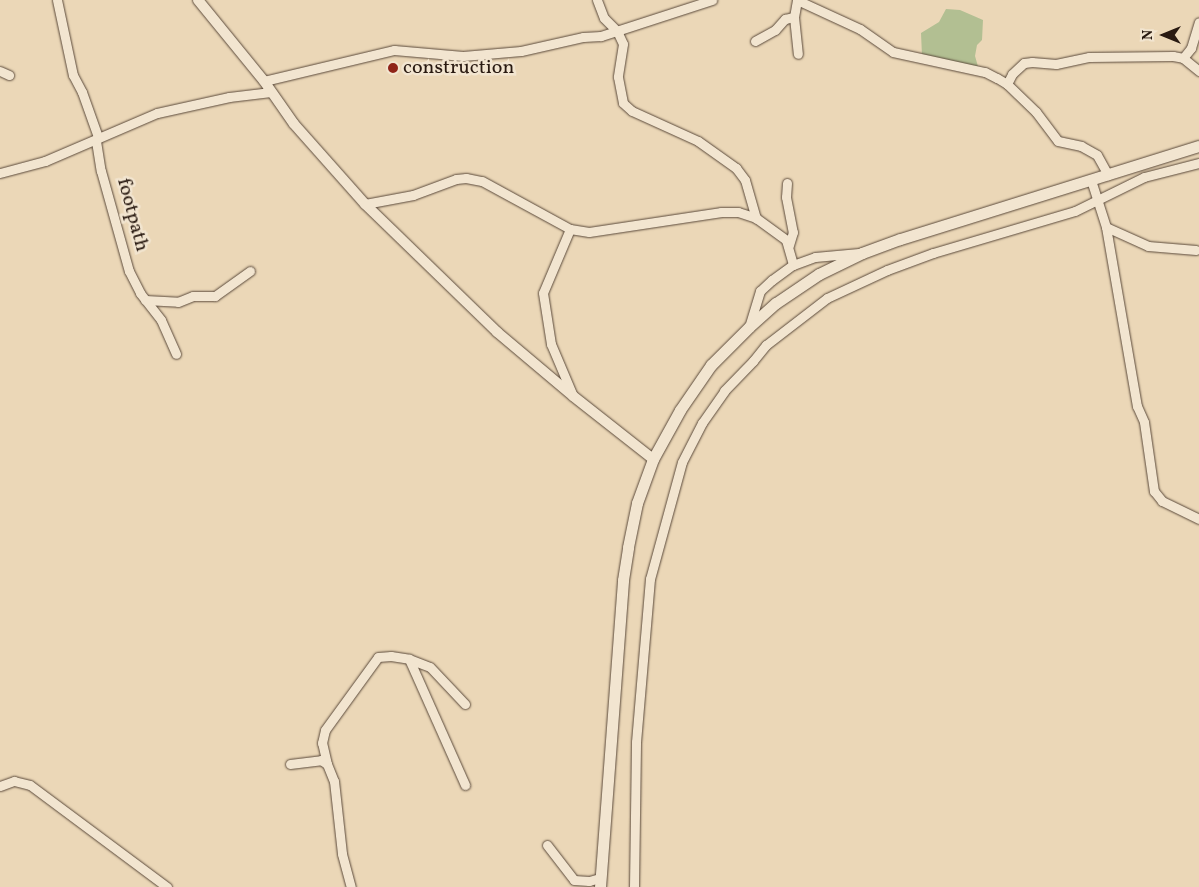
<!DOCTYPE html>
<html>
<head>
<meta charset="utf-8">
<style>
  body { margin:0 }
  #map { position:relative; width:1199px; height:887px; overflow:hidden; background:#ebd7b7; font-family:Vollkorn,serif }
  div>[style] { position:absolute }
  .green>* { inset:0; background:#b2bf92 }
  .roads { filter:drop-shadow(0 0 1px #5a493a) drop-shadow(0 0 1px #5a493a) }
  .minor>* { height:9px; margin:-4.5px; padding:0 4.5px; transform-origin:4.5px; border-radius:4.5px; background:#f2e5d0 }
  .tertiary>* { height:10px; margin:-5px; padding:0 5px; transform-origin:5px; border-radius:5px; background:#f2e5d0 }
  .secondary>* { height:11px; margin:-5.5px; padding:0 5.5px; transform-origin:5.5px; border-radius:5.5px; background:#f2e5d0 }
  .dots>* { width:14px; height:14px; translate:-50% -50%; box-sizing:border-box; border:2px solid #f2e5d0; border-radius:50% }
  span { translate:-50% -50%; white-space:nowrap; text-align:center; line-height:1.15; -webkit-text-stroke:5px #f2e5d0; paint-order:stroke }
  .poi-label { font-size:20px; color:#291a11 }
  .left { translate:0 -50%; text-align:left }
  .street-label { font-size:20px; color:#291a11 }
  .north { position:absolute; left:1139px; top:10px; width:50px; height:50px; -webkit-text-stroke:4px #f2e5d0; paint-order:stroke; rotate:270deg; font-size:14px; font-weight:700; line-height:20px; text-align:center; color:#291a11 }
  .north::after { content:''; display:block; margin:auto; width:18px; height:22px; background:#291a11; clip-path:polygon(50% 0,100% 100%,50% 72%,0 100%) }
</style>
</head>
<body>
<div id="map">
  <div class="green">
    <div style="clip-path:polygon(946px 9px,960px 10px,983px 20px,982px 40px,977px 45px,975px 56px,979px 70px,922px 56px,921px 33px,939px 22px)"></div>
  </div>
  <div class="roads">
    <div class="minor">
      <div style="left:57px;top:0;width:77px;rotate:78deg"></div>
      <div style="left:73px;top:75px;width:19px;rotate:62deg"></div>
      <div style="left:82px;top:92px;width:48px;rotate:70.4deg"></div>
      <div style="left:98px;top:137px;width:4px;rotate:117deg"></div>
      <div style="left:96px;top:141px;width:30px;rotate:81deg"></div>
      <div style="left:101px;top:171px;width:104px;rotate:74.4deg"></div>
      <div style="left:129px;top:271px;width:25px;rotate:63deg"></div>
      <div style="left:140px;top:293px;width:34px;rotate:52deg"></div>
      <div style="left:161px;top:320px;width:37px;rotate:66deg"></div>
      <div style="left:597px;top:0;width:19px;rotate:69deg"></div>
      <div style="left:604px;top:18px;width:18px;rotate:45deg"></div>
      <div style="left:617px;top:31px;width:14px;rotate:65deg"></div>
      <div style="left:623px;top:44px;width:33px;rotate:99deg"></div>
      <div style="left:618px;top:77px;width:26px;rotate:79deg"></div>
      <div style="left:623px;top:103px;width:12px;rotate:42deg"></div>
      <div style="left:632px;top:111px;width:72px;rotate:24.4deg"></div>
      <div style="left:698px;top:141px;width:47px;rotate:35.4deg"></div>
      <div style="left:736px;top:168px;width:15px;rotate:53deg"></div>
      <div style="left:745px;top:180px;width:40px;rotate:74deg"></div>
      <div style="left:797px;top:0;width:69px;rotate:24.7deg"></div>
      <div style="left:860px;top:29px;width:40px;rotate:34.9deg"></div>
      <div style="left:893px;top:52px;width:94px;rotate:12.3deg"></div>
      <div style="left:985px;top:72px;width:13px;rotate:27deg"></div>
      <div style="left:997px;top:78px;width:12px;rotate:31deg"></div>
      <div style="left:1007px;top:84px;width:40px;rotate:44deg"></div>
      <div style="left:1036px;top:112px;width:36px;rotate:53deg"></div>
      <div style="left:1058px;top:141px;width:24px;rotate:12deg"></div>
      <div style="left:1081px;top:146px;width:18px;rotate:29deg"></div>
      <div style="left:1097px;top:155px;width:23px;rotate:61deg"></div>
      <div style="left:797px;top:0;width:17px;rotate:100deg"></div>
      <div style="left:794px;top:17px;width:37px;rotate:84deg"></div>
      <div style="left:755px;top:41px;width:23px;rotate:-29deg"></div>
      <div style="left:775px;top:30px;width:15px;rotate:-48deg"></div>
      <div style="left:785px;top:19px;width:9px;rotate:-13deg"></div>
      <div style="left:1183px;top:58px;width:13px;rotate:-51deg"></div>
      <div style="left:1191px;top:48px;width:27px;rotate:-73deg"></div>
      <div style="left:0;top:71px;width:10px;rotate:24deg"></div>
      <div style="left:264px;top:81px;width:134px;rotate:-13.4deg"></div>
      <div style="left:394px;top:50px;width:69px;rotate:5deg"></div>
      <div style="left:463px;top:56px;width:58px;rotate:-4.9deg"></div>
      <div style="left:521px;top:51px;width:64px;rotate:-12.7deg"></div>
      <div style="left:583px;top:37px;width:18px;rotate:-3deg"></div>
      <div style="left:601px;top:36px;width:117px;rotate:-18deg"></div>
      <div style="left:1007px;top:84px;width:11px;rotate:-63deg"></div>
      <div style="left:1012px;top:74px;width:16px;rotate:-43deg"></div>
      <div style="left:1024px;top:63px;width:8px;rotate:-7deg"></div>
      <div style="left:1032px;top:62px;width:24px;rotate:5deg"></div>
      <div style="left:1056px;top:64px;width:34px;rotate:-12deg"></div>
      <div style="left:1089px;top:57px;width:84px;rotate:-0.7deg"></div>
      <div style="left:1173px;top:56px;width:10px;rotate:11deg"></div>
      <div style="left:1183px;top:58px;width:21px;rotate:39deg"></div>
      <div style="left:0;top:173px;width:47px;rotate:-14.9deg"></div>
      <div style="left:45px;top:161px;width:122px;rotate:-23.2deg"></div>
      <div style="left:157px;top:113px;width:74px;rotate:-12.5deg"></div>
      <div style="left:229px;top:97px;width:42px;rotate:-6.8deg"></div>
      <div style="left:1091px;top:180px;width:49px;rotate:72.3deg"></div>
      <div style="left:1106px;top:227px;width:182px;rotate:80.2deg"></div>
      <div style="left:1137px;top:406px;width:17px;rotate:66deg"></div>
      <div style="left:1144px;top:422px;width:70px;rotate:81.8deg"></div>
      <div style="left:1154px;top:491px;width:13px;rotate:51deg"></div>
      <div style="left:1162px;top:501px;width:41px;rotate:25.9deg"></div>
      <div style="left:787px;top:183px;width:14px;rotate:94deg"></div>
      <div style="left:786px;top:197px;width:36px;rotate:79deg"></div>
      <div style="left:793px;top:232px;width:14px;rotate:107deg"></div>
      <div style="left:365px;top:204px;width:49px;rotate:-10.6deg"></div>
      <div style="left:413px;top:195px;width:46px;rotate:-20.4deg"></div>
      <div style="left:456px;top:179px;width:10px;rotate:-6deg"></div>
      <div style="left:466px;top:178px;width:16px;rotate:11deg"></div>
      <div style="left:482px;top:181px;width:100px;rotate:28.6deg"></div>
      <div style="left:570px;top:229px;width:19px;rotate:9deg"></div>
      <div style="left:589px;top:232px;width:134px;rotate:-8.6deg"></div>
      <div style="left:721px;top:212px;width:17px"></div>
      <div style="left:738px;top:212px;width:19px;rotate:18deg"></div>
      <div style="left:756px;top:218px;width:37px;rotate:36deg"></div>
      <div style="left:786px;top:240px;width:26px;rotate:74deg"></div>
      <div style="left:1106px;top:227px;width:46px;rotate:24.3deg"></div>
      <div style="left:1148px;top:246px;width:48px;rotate:4.8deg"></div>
      <div style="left:570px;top:229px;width:69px;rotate:112.9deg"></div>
      <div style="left:543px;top:293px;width:52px;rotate:81.1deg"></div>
      <div style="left:551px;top:344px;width:56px;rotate:67.1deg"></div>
      <div style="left:145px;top:300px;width:33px;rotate:3deg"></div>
      <div style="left:178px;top:302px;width:16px;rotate:-22deg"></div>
      <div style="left:193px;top:296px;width:22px"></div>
      <div style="left:215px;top:296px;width:43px;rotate:-35.5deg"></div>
      <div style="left:749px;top:327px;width:38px;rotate:-73deg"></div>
      <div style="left:760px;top:291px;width:16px;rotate:-43deg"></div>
      <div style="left:772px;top:280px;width:26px;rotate:-36deg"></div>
      <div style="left:793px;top:265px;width:23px;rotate:-20deg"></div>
      <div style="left:815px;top:257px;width:44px;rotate:-5.2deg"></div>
      <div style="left:409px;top:659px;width:138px;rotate:66deg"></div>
      <div style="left:290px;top:764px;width:31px;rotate:-7deg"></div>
      <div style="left:321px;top:760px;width:7px;rotate:34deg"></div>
      <div style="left:327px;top:764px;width:18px;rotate:68deg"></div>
      <div style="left:334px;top:781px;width:73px;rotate:83.7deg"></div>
      <div style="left:342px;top:854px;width:34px;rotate:75deg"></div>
      <div style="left:327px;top:764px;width:22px;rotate:-103deg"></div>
      <div style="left:322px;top:743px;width:13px;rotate:-77deg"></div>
      <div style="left:325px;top:730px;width:90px;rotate:-54deg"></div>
      <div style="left:378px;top:657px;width:13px;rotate:-4deg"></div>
      <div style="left:391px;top:656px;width:18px;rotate:9deg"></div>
      <div style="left:409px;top:659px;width:22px;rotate:21deg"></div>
      <div style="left:430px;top:667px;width:51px;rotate:46.6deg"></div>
      <div style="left:0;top:786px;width:15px;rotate:-20deg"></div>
      <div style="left:14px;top:781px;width:16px;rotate:14deg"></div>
      <div style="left:30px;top:785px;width:171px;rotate:36.7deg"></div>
      <div style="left:547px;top:845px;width:44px;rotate:52.4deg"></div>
      <div style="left:574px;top:880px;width:15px;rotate:4deg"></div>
      <div style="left:589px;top:881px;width:11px;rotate:-15deg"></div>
      <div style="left:634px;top:887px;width:145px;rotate:-89.2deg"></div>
      <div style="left:636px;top:742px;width:164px;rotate:-85.1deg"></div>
      <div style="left:650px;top:579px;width:121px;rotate:-74.7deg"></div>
      <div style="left:682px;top:462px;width:44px;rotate:-62.9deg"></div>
      <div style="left:702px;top:423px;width:39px;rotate:-55deg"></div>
      <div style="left:724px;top:391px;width:42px;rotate:-46deg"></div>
      <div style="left:753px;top:361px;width:21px;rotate:-51deg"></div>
      <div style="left:766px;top:345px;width:77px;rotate:-37.6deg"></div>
      <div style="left:827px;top:298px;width:66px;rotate:-25deg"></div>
      <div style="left:887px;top:270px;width:49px;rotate:-20.3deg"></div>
      <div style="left:933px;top:253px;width:148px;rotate:-16.5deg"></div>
      <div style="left:1075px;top:211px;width:77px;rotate:-26.2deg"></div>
      <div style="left:1144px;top:177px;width:57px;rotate:-14.3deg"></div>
    </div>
    <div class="tertiary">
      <div style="left:198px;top:0;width:104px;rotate:50.8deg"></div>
      <div style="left:264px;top:81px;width:52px;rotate:55.1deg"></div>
      <div style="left:294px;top:124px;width:107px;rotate:48.4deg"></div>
      <div style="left:365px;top:204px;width:184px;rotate:44.1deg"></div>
      <div style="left:497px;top:332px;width:99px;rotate:40.1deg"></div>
      <div style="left:573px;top:396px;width:102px;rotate:38.2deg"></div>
    </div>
    <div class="secondary">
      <div style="left:600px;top:887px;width:308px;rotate:-85.7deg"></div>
      <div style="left:623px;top:580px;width:33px;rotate:-81deg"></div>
      <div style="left:628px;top:547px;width:45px;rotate:-78.4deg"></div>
      <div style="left:637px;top:503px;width:47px;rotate:-70deg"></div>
      <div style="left:653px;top:459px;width:56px;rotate:-61.1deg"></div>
      <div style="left:680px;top:410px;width:55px;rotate:-55.4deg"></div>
      <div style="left:711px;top:365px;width:54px;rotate:-45deg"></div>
      <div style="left:749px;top:327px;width:36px;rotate:-42deg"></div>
      <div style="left:776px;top:303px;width:52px;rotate:-34deg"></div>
      <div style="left:819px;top:274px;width:48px;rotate:-26deg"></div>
      <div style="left:862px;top:253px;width:40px;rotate:-20.2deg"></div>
      <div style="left:900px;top:239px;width:313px;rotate:-17.3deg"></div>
    </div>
  </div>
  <div class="dots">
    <div style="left:393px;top:68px;background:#8f2418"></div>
  </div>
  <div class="poi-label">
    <span class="left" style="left:403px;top:68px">construction</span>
  </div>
  <div class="street-label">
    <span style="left:132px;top:215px;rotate:75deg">footpath</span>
  </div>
  <div class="north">N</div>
</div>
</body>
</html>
